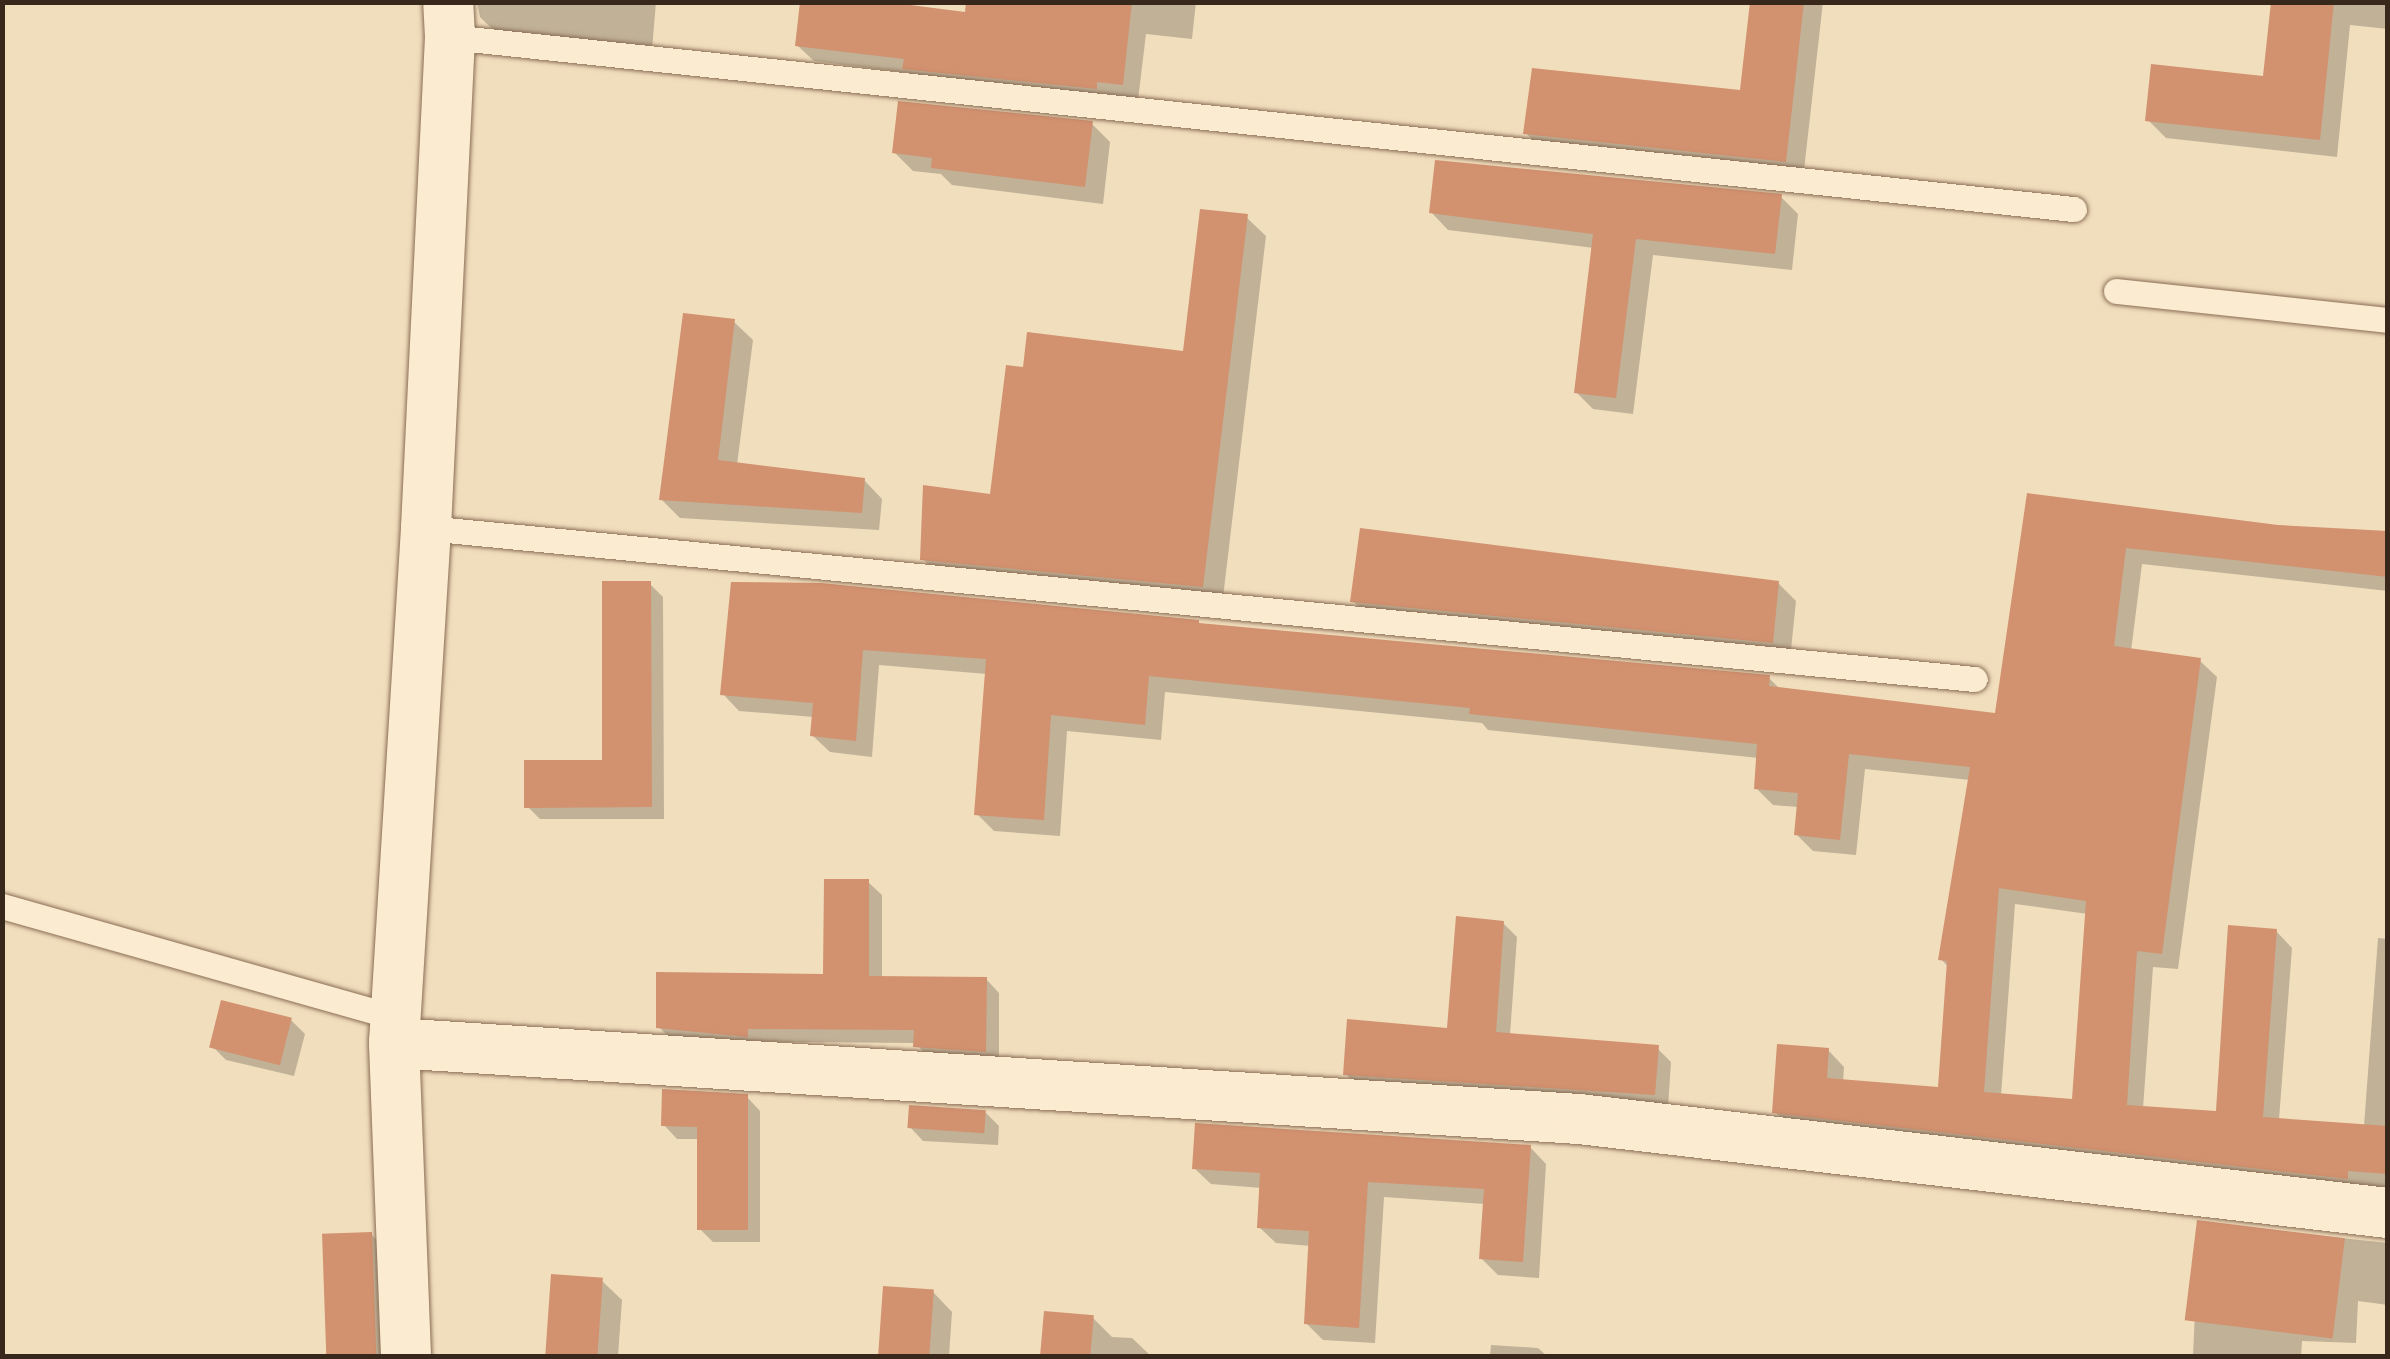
<!DOCTYPE html>
<html>
<head>
<meta charset="utf-8">
<style>
  body { margin:0 }
  #map { position:relative; width:2390px; height:1359px; overflow:hidden; background:#f1debd; font-family:"Zilla Slab",serif }
  div>[style] { position:absolute }
  .shadow>* { inset:0; background:#0003 }
  .building>* { inset:0; background:#d2916f; transform-origin:0 0 }
  .roads { filter:drop-shadow(0 0 2px #8a6d55) drop-shadow(0 0 2px #8a6d55) }
  .lane>* { height:25px; margin:-12.5px; padding:0 12.5px; transform-origin:12.5px; border-radius:12.5px; background:#fbebd0 }
  .street>* { height:50px; margin:-25px; padding:0 25px; transform-origin:25px; border-radius:25px; background:#fbebd0 }
  span { translate:-50% -50%; white-space:nowrap; text-align:center; line-height:1.15; -webkit-text-stroke:10px #f8e8cd; paint-order:stroke }
  .frame { position:absolute; inset:0; border:5px solid #38271b; pointer-events:none }
</style>
</head>
<body>
<div id="map">
  <div class="shadow">
    <div style="clip-path:polygon(477px 2px,656px 2px,652px 50px,500px 37px,480px 17px)"></div>
    <div style="clip-path:polygon(796px 2px,866px 2px,967px 15px,1093px 2px,1196px 2px,1192px 39px,1146px 34px,1138px 100px,921px 84px,910px 73px,814px 61px,798px 46px,803px 3px)"></div>
    <div style="clip-path:polygon(1752px 2px,1823px 2px,1803px 179px,1544px 152px,1526px 133px,1742px 93px)"></div>
    <div style="clip-path:polygon(2273px 2px,2388px 2px,2388px 29px,2350px 25px,2337px 157px,2166px 138px,2148px 120px,2265px 79px)"></div>
    <div style="clip-path:polygon(1092px 124px,1110px 142px,1103px 204px,952px 185px,941px 174px,913px 171px,894px 152px)"></div>
    <div style="clip-path:polygon(1781px 197px,1798px 214px,1792px 270px,1653px 255px,1633px 414px,1593px 409px,1576px 392px,1594px 248px,1448px 230px,1431px 212px)"></div>
    <div style="clip-path:polygon(1246px 217px,1266px 236px,1222px 606px,942px 578px,923px 559px,992px 497px,1025px 370px,1185px 354px)"></div>
    <div style="clip-path:polygon(734px 322px,753px 340px,737px 465px,864px 480px,882px 499px,879px 530px,680px 518px,661px 499px)"></div>
    <div style="clip-path:polygon(evenodd,2029px 495px,2278px 527px,2388px 532px,2388px 591px,2142px 564px,2131px 651px,2200px 661px,2217px 677px,2178px 969px,2153px 967px,2143px 1109px,2218px 1114px,2276px 931px,2292px 948px,2279px 1120px,2364px 1126px,2378px 938px,2388px 939px,2388px 1198px,1792px 1128px,1775px 1112px,1828px 1050px,1844px 1067px,1843px 1082px,1941px 1090px,1949px 968px,1941px 959px,1970px 780px,1865px 769px,1856px 855px,1813px 851px,1796px 834px,1799px 807px,1773px 805px,1756px 788px,1759px 758px,1488px 730px,1482px 723px,1165px 692px,1161px 740px,1067px 731px,1060px 836px,994px 831px,977px 814px,987px 674px,879px 665px,872px 757px,830px 752px,813px 736px,814px 717px,739px 711px,723px 694px,733px 585px,1769px 678px,1781px 690px,1997px 715px,2029px 495px,2015px 904px,2088px 914px,2075px 1102px,2001px 1096px,2015px 904px)"></div>
    <div style="clip-path:polygon(1778px 583px,1796px 601px,1790px 660px,1371px 619px,1353px 601px)"></div>
    <div style="clip-path:polygon(650px 584px,663px 597px,664px 819px,540px 819px,527px 806px,604px 763px)"></div>
    <div style="clip-path:polygon(868px 882px,882px 895px,882px 979px,986px 979px,999px 993px,999px 1065px,929px 1060px,916px 1043px,673px 1041px,659px 1027px,826px 976px)"></div>
    <div style="clip-path:polygon(1503px 923px,1517px 937px,1510px 1035px,1657px 1048px,1671px 1062px,1668px 1107px,1360px 1088px,1346px 1074px,1449px 1031px)"></div>
    <div style="clip-path:polygon(291px 1020px,305px 1034px,294px 1076px,226px 1060px,212px 1046px)"></div>
    <div style="clip-path:polygon(747px 1097px,760px 1111px,760px 1242px,713px 1242px,700px 1229px,700px 1139px,677px 1139px,664px 1125px)"></div>
    <div style="clip-path:polygon(985px 1112px,999px 1126px,998px 1145px,923px 1141px,910px 1127px)"></div>
    <div style="clip-path:polygon(1530px 1147px,1546px 1164px,1539px 1278px,1498px 1275px,1481px 1258px,1485px 1204px,1384px 1197px,1375px 1343px,1323px 1340px,1306px 1323px,1311px 1246px,1276px 1243px,1259px 1227px,1262px 1188px,1211px 1184px,1194px 1168px)"></div>
    <div style="clip-path:polygon(2199px 1223px,2388px 1243px,2388px 1305px,2358px 1301px,2356px 1343px,2302px 1341px,2301px 1356px,2193px 1356px)"></div>
    <div style="clip-path:polygon(372px 1235px,385px 1249px,392px 1356px,327px 1356px,324px 1236px)"></div>
    <div style="clip-path:polygon(553px 1277px,602px 1281px,622px 1300px,618px 1356px,548px 1356px)"></div>
    <div style="clip-path:polygon(885px 1289px,933px 1292px,952px 1312px,949px 1356px,880px 1356px)"></div>
    <div style="clip-path:polygon(1046px 1314px,1093px 1318px,1112px 1337px,1132px 1338px,1151px 1356px,1043px 1356px)"></div>
    <div style="clip-path:polygon(1491px 1345px,1538px 1348px,1547px 1356px,1490px 1356px)"></div>
  </div>
  <div class="building">
    <div style="clip-path:polygon(800px 2px,887px 2px,965px 12px,966px 2px,1132px 2px,1123px 85px,1097px 82px,1097px 89px,902px 69px,904px 59px,795px 46px)"></div>
    <div style="clip-path:polygon(1750px 2px,1804px 2px,1786px 162px,1523px 134px,1532px 68px,1740px 90px)"></div>
    <div style="clip-path:polygon(2271px 2px,2334px 2px,2320px 140px,2145px 121px,2151px 64px,2263px 76px)"></div>
    <div style="clip-path:polygon(898px 101px,1093px 121px,1085px 187px,931px 168px,932px 158px,892px 153px)"></div>
    <div style="clip-path:polygon(1435px 160px,1782px 194px,1775px 254px,1636px 239px,1616px 398px,1574px 393px,1593px 234px,1429px 213px)"></div>
    <div style="clip-path:polygon(1200px 209px,1248px 214px,1203px 587px,920px 560px,923px 485px,990px 494px,1006px 365px,1023px 367px,1027px 332px,1183px 351px)"></div>
    <div style="clip-path:polygon(683px 313px,735px 319px,718px 460px,865px 478px,862px 513px,659px 500px)"></div>
    <div style="clip-path:polygon(evenodd,2027px 493px,2278px 525px,2388px 531px,2388px 577px,2126px 548px,2114px 646px,2201px 658px,2162px 954px,2137px 951px,2127px 1105px,2216px 1111px,2228px 925px,2277px 929px,2263px 1117px,2388px 1126px,2388px 1174px,2348px 1171px,2348px 1179px,1772px 1113px,1777px 1044px,1829px 1048px,1827px 1078px,1938px 1087px,1947px 961px,1938px 960px,1970px 767px,1849px 754px,1840px 840px,1794px 835px,1798px 793px,1754px 789px,1757px 744px,1469px 714px,1470px 708px,1149px 676px,1145px 725px,1051px 715px,1044px 820px,974px 815px,986px 659px,863px 650px,856px 741px,810px 736px,813px 703px,720px 695px,731px 582px,821px 583px,1199px 620px,1199px 623px,1770px 675px,1769px 686px,1995px 713px,2027px 493px,1999px 888px,2086px 901px,2072px 1099px,1984px 1092px,1999px 888px)"></div>
    <div style="clip-path:polygon(1360px 528px,1779px 581px,1773px 643px,1350px 602px)"></div>
    <div style="clip-path:polygon(602px 581px,651px 581px,652px 807px,524px 808px,524px 760px,602px 760px)"></div>
    <div style="clip-path:polygon(824px 879px,869px 879px,869px 976px,987px 977px,986px 1052px,913px 1047px,914px 1030px,748px 1029px,748px 1037px,656px 1028px,656px 972px,823px 974px)"></div>
    <div style="clip-path:polygon(1456px 916px,1504px 921px,1496px 1032px,1659px 1045px,1655px 1095px,1343px 1075px,1347px 1019px,1447px 1028px)"></div>
    <div style="left:221px;top:1000px;width:73px;height:49px;rotate:14deg"></div>
    <div style="clip-path:polygon(662px 1089px,748px 1094px,748px 1230px,697px 1230px,697px 1127px,661px 1126px)"></div>
    <div style="left:909px;top:1105px;width:77px;height:23px;rotate:4deg"></div>
    <div style="clip-path:polygon(1195px 1123px,1531px 1145px,1523px 1262px,1479px 1259px,1484px 1189px,1368px 1182px,1359px 1328px,1304px 1324px,1309px 1231px,1257px 1228px,1260px 1173px,1192px 1169px)"></div>
    <div style="left:2197px;top:1220px;width:149px;height:101px;rotate:7deg"></div>
    <div style="left:372px;top:1232px;width:124px;height:50px;rotate:88deg"></div>
    <div style="left:551px;top:1274px;width:52px;height:82px;rotate:4deg"></div>
    <div style="left:883px;top:1286px;width:51px;height:70px;rotate:4deg"></div>
    <div style="left:1044px;top:1311px;width:50px;height:45px;rotate:5deg"></div>
  </div>
  <div class="roads">
    <div class="lane">
      <div style="left:450px;top:37px;width:1633px;rotate:6.05deg"></div>
      <div style="left:2116px;top:291px;width:274px;rotate:6.1deg"></div>
      <div style="left:426px;top:528px;width:1556px;rotate:5.57deg"></div>
      <div style="left:2px;top:906px;width:408px;rotate:15.8deg"></div>
    </div>
    <div class="street">
      <div style="left:394px;top:1043px;width:1187px;rotate:3.67deg"></div>
      <div style="left:1579px;top:1119px;width:814px;rotate:6.63deg"></div>
      <div style="left:406px;top:1356px;width:313px;rotate:-92.2deg"></div>
      <div style="left:394px;top:1043px;width:516px;rotate:-86.44deg"></div>
      <div style="left:426px;top:528px;width:492px;rotate:-87.2deg"></div>
      <div style="left:450px;top:37px;width:35px;rotate:-93deg"></div>
    </div>
  </div>
  <div class="frame"></div>
</div>
</body>
</html>
